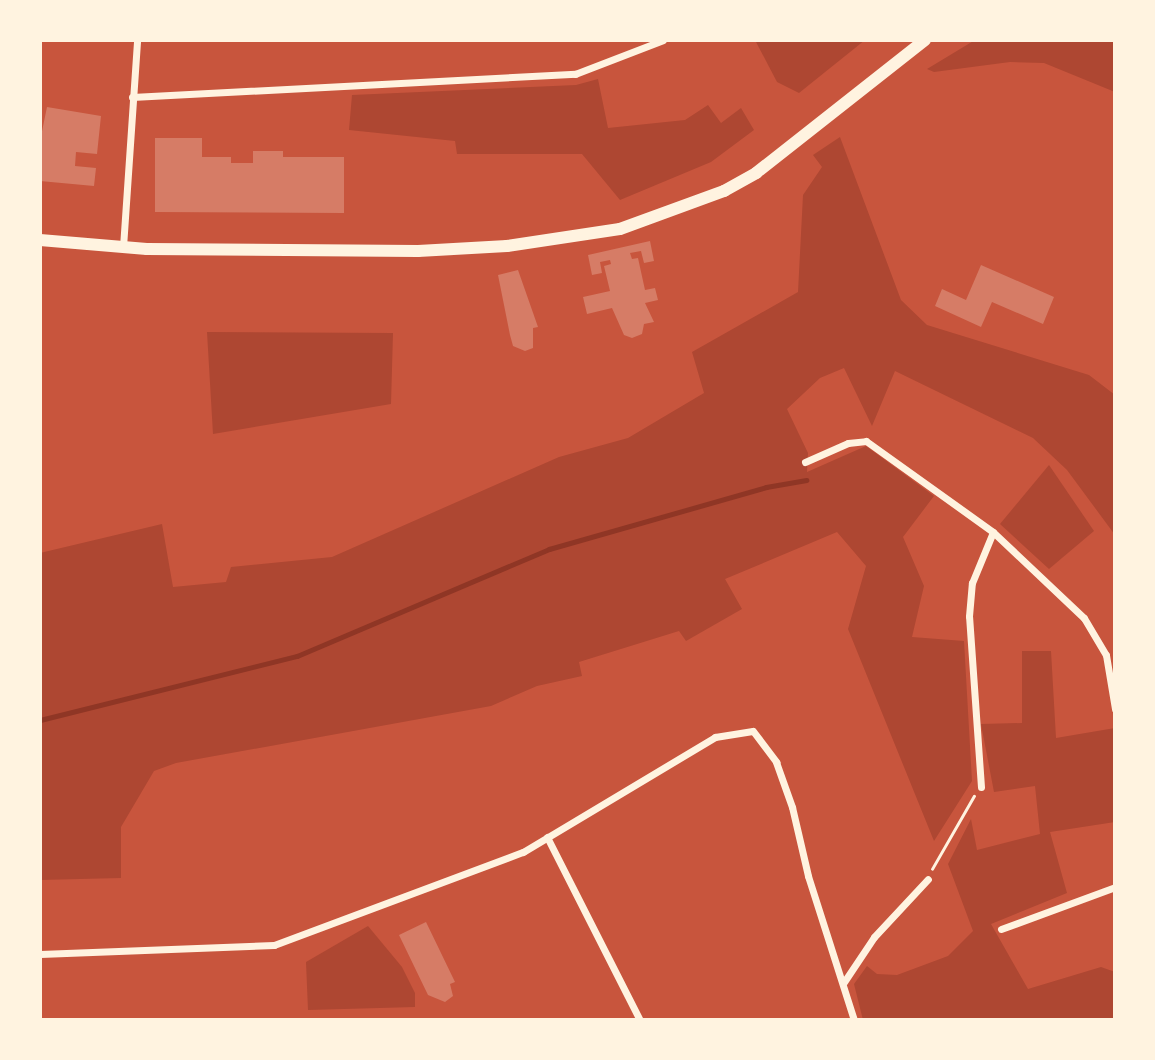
<!DOCTYPE html>
<html>
<head>
<meta charset="utf-8">
<style>
  body { margin:0 }
  #map { position:relative; width:1155px; height:1060px; overflow:hidden; background:#c8553d; font-family:"Fira Sans Condensed",sans-serif }
  div>[style] { position:absolute }
  .green>* { inset:0; background:#ae4732 }
  .stream>* { height:5px; margin:-2.5px; padding:0 2.5px; transform-origin:2.5px; border-radius:2.5px; background:#8f3625 }
  .building>* { inset:0; background:#d67c66 }
  .path>* { height:2.5px; margin:-1.25px; padding:0 1.25px; transform-origin:1.25px; border-radius:1.25px; background:#fff3e0 }
  .minor>* { height:7px; margin:-3.5px; padding:0 3.5px; transform-origin:3.5px; border-radius:3.5px; background:#fff3e0 }
  .primary>* { height:12px; margin:-6px; padding:0 6px; transform-origin:6px; border-radius:6px; background:#fff3e0 }
  span { translate:-50% -50%; white-space:nowrap; text-align:center; line-height:1.15; -webkit-text-stroke:6px #fff3e0; paint-order:stroke }
  .frame { position:absolute; inset:0; border:42px solid #fff3e0; pointer-events:none }
</style>
</head>
<body>
<div id="map">
  <div class="green">
    <div style="clip-path:polygon(755px 40px,865px 40px,799px 93px,777px 82px)"></div>
    <div style="clip-path:polygon(975px 40px,1115px 40px,1115px 92px,1044px 63px,1010px 62px,934px 72px,927px 69px)"></div>
    <div style="clip-path:polygon(598px 79px,608px 128px,685px 120px,708px 105px,721px 123px,741px 108px,754px 130px,711px 162px,620px 200px,582px 154px,457px 154px,455px 141px,349px 130px,352px 95px,576px 85px)"></div>
    <div style="clip-path:polygon(840px 137px,901px 300px,927px 325px,1089px 375px,1115px 395px,1115px 535px,1067px 470px,1033px 438px,895px 371px,872px 426px,844px 368px,820px 378px,787px 409px,808px 453px,807px 472px,866px 446px,934px 496px,903px 537px,924px 586px,912px 637px,964px 641px,972px 781px,934px 841px,848px 629px,866px 566px,837px 532px,725px 579px,742px 609px,686px 641px,679px 631px,579px 662px,582px 676px,537px 686px,491px 706px,176px 763px,154px 771px,121px 827px,121px 878px,40px 880px,40px 553px,162px 524px,173px 587px,226px 582px,231px 567px,332px 557px,559px 457px,628px 438px,704px 393px,692px 352px,798px 292px,803px 195px,822px 167px,813px 155px)"></div>
    <div style="clip-path:polygon(207px 332px,393px 333px,391px 404px,213px 434px)"></div>
    <div style="clip-path:polygon(1049px 465px,1094px 531px,1049px 569px,1000px 524px)"></div>
    <div style="clip-path:polygon(1022px 651px,1051px 651px,1056px 738px,1115px 728px,1115px 822px,1050px 832px,1067px 893px,991px 924px,1028px 989px,1101px 967px,1115px 972px,1115px 1020px,863px 1020px,854px 984px,867px 966px,877px 974px,897px 975px,948px 956px,973px 931px,948px 864px,971px 819px,977px 850px,1040px 834px,1035px 786px,994px 792px,981px 724px,1022px 723px)"></div>
    <div style="clip-path:polygon(368px 926px,402px 967px,415px 993px,415px 1007px,308px 1010px,306px 962px)"></div>
  </div>
  <div class="stream">
    <div style="left:40px;top:720px;width:265px;rotate:-14deg"></div>
    <div style="left:297px;top:656px;width:274px;rotate:-23deg"></div>
    <div style="left:549px;top:549px;width:226px;rotate:-15.9deg"></div>
    <div style="left:766px;top:487px;width:41px;rotate:-9.9deg"></div>
  </div>
  <div class="building">
    <div style="clip-path:polygon(47px 107px,101px 116px,97px 154px,76px 152px,75px 166px,96px 168px,94px 186px,40px 181px,40px 141px)"></div>
    <div style="clip-path:polygon(155px 138px,202px 138px,202px 157px,231px 157px,231px 163px,253px 163px,253px 151px,283px 151px,283px 157px,344px 157px,344px 213px,155px 212px)"></div>
    <div style="clip-path:polygon(650px 241px,654px 261px,644px 263px,641px 251px,630px 253px,632px 259px,638px 258px,645px 290px,655px 288px,658px 300px,645px 303px,654px 322px,644px 324px,642px 334px,632px 338px,624px 335px,612px 308px,587px 314px,583px 297px,610px 291px,604px 266px,611px 264px,610px 260px,600px 262px,602px 273px,592px 275px,588px 255px)"></div>
    <div style="clip-path:polygon(981px 265px,1054px 297px,1043px 324px,992px 302px,981px 327px,935px 306px,942px 289px,966px 300px)"></div>
    <div style="clip-path:polygon(518px 270px,538px 327px,533px 328px,533px 348px,525px 351px,513px 346px,510px 335px,498px 275px)"></div>
    <div style="clip-path:polygon(426px 922px,455px 982px,450px 984px,453px 996px,445px 1002px,428px 995px,399px 935px)"></div>
  </div>
  <div class="path">
    <div style="left:932px;top:869px;width:84px;rotate:-60.1deg"></div>
  </div>
  <div class="minor">
    <div style="left:132px;top:97px;width:444px;rotate:-3deg"></div>
    <div style="left:575px;top:74px;width:94px;rotate:-21.1deg"></div>
    <div style="left:123px;top:247px;width:207px;rotate:-86.1deg"></div>
    <div style="left:805px;top:462px;width:47px;rotate:-23.8deg"></div>
    <div style="left:848px;top:443px;width:18px;rotate:-6deg"></div>
    <div style="left:866px;top:441px;width:156px;rotate:35.6deg"></div>
    <div style="left:993px;top:532px;width:125px;rotate:43.4deg"></div>
    <div style="left:1084px;top:618px;width:43px;rotate:59.3deg"></div>
    <div style="left:1106px;top:655px;width:55px;rotate:80.5deg"></div>
    <div style="left:981px;top:787px;width:171px;rotate:-94deg"></div>
    <div style="left:969px;top:616px;width:33px;rotate:-85deg"></div>
    <div style="left:972px;top:583px;width:55px;rotate:-67.6deg"></div>
    <div style="left:547px;top:837px;width:205px;rotate:63.1deg"></div>
    <div style="left:1001px;top:929px;width:121px;rotate:-20.2deg"></div>
    <div style="left:40px;top:954px;width:234px;rotate:-2.2deg"></div>
    <div style="left:274px;top:945px;width:266px;rotate:-20.5deg"></div>
    <div style="left:523px;top:852px;width:224px;rotate:-30.9deg"></div>
    <div style="left:715px;top:737px;width:38px;rotate:-9deg"></div>
    <div style="left:753px;top:731px;width:39px;rotate:53deg"></div>
    <div style="left:776px;top:762px;width:48px;rotate:70.4deg"></div>
    <div style="left:792px;top:807px;width:71px;rotate:76.9deg"></div>
    <div style="left:808px;top:876px;width:151px;rotate:72.3deg"></div>
    <div style="left:844px;top:982px;width:54px;rotate:-56.3deg"></div>
    <div style="left:874px;top:937px;width:79px;rotate:-47deg"></div>
  </div>
  <div class="primary">
    <div style="left:40px;top:240px;width:107px;rotate:4.8deg"></div>
    <div style="left:147px;top:249px;width:271px;rotate:0.4deg"></div>
    <div style="left:418px;top:251px;width:89px;rotate:-3.2deg"></div>
    <div style="left:507px;top:246px;width:114px;rotate:-8.6deg"></div>
    <div style="left:620px;top:229px;width:111px;rotate:-20.1deg"></div>
    <div style="left:724px;top:191px;width:37px;rotate:-29deg"></div>
    <div style="left:756px;top:173px;width:215px;rotate:-38.2deg"></div>
  </div>
  <div class="frame"></div>
</div>
</body>
</html>
